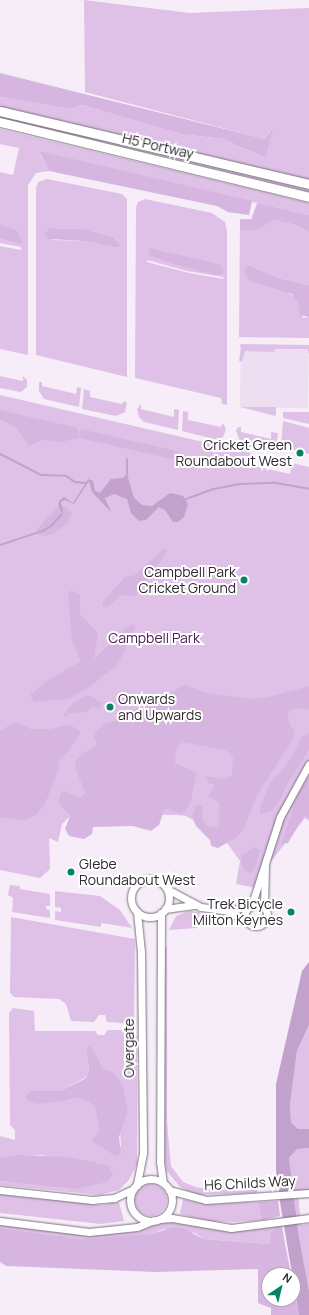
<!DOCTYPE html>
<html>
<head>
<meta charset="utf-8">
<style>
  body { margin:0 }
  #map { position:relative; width:309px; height:1315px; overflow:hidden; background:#f6edf9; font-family:Manrope,sans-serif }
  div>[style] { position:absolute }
  .built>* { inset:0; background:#eddff1; transform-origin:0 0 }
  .green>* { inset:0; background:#dfc1e8 }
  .round { border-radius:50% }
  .forest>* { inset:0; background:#d7b5e1; transform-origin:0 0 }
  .water>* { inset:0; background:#c2a1cc }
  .stream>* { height:2px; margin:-1px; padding:0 1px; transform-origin:1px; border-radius:1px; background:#c2a1cc }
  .roads { filter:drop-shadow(0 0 1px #7a727d) drop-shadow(0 0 1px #7a727d) }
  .tertiary>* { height:7px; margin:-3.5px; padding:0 3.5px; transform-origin:3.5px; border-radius:3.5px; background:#fff }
  .tertiary>.ring { margin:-3.5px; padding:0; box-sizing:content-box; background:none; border:7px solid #fff; border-radius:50% }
  .primary>* { height:9px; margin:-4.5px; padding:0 4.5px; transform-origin:4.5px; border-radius:4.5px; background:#fff }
  .dots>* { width:11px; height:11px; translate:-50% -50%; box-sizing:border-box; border:2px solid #fff; border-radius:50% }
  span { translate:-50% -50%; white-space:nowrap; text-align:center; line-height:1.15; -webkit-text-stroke:4px #fff; paint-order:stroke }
  .street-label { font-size:14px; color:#2d292e }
  .poi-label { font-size:14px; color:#2d292e }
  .right { translate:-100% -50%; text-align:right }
  .left { translate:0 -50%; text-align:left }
  .park-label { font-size:14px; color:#4b2157 }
  .north { position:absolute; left:261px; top:1267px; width:40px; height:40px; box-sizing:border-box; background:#fff; border:1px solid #aba9ab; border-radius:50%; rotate:35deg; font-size:11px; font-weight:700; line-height:16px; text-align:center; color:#2d292e }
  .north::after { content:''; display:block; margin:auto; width:14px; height:18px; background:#078363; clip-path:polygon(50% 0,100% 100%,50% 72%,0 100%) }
</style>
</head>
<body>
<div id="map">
  <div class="built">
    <div style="left:241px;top:344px;width:68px;height:63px;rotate:1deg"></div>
  </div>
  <div class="green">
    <div style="clip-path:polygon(84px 0,190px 13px,309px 8px,309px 184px,0 111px,0 97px,70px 109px,82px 105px,181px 134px,223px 139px,264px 158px,273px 126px,265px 139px,85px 92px)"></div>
    <div style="clip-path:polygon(0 113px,309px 188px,309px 192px,150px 152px,0 118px)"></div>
    <div style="clip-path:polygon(0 129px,309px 203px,309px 215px,258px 203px,255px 215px,252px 220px,240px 220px,240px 230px,273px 220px,296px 225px,309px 233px,309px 285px,279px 278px,248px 265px,296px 298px,303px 318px,309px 317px,309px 338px,239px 337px,240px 219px,251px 219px,257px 203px,39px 152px,49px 171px,36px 173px,28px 185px,28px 355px,0 349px,0 246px,21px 250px,21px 247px,0 243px,0 239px,20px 244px,17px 230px,0 224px,0 172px,13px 175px,19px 148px,0 144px)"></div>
    <div style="clip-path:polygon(evenodd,47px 179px,122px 194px,127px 199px,127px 377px,36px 355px,36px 188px,38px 182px,47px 179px,50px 228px,85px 229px,113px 237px,121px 245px,118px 248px,84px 241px,53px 240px,50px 228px)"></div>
    <div style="clip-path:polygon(evenodd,145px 199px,212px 213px,225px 222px,227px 231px,227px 405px,222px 404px,221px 398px,135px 378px,136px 208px,138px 202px,145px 199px,147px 260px,187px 271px,223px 277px,224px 279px,189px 273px,147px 262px,147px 260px)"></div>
    <div style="clip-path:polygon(241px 344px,309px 345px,309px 354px,307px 349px,275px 349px,274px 352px,245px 351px,242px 362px,239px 361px,241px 347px,239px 347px)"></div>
    <div style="clip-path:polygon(0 376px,23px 381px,23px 376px,27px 380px,27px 387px,21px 392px,0 388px)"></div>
    <div style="clip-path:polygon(39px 382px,42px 382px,42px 386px,76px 394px,77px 387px,81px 388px,79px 407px,44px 399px,39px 391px)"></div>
    <div style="clip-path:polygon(84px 389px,90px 391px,90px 397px,122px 404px,124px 401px,127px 403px,125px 412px,116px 416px,82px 409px)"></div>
    <div style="clip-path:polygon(0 395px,251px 453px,249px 465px,290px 474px,292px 463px,309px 467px,309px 821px,305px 818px,269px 864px,256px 888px,236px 884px,240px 861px,222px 836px,186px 816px,176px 815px,72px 814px,62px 824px,58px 842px,49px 838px,50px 869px,40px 878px,0 870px)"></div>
    <div style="clip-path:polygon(141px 404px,141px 409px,174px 417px,174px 409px,179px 410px,178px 430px,144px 422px,139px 417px,137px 409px)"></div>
    <div style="clip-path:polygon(240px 407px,276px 407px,276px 413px,275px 416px)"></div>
    <div style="clip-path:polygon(183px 411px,188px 412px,188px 420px,221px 427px,223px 423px,226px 429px,224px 435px,222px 438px,214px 439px,182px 431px)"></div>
    <div style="clip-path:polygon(283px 412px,309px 412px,309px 424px,283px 418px)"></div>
    <div style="clip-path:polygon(283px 421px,309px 428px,309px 454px,281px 446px)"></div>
    <div style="clip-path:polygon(241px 427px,241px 432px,271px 439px,271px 432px,278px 433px,276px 450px,242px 446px,236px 431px,238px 427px)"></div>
    <div style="clip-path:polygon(10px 885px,20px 886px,20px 889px,50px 894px,50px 906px,46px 906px,46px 909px,50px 910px,50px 918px,12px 912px,13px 898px,8px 895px)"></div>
    <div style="clip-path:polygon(55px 891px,100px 896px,120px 910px,132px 928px,101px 923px,101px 927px,55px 920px,55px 911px,61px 912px,61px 908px,55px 907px)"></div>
    <div style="clip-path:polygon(189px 911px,200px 912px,197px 928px,169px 930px,176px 916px)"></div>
    <div style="clip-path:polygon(11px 917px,135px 939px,134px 1019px,122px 1023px,107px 1022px,105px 1015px,99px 1015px,94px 1022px,71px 1021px,66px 1004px,59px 999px,14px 997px,10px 993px)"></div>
    <div style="clip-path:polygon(167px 946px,167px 1122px,171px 1166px,183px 1182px,196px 1187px,210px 1190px,257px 1189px,257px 1193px,197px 1195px,180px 1187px,166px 1170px,164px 1156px,164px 1036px,165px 948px)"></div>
    <div style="clip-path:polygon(evenodd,13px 1008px,34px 1011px,35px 1031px,95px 1031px,98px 1035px,104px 1035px,108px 1030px,130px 1030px,137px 1037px,137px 1164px,129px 1180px,119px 1190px,100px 1195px,0 1185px,0 1181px,31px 1184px,108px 1165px,41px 1155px,0 1158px,0 1136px,15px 1140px,15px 1130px,10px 1125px,9px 1013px,13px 1008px,86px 1049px,93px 1049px,103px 1068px,113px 1072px,128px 1111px,120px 1130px,121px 1145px,117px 1157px,100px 1144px,94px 1143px,99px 1131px,95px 1108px,88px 1102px,80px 1098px,65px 1100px,31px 1091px,60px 1091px,86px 1077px,89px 1070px,86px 1049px)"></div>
    <div style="clip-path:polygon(309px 1025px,309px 1129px,298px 1129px,291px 1122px,290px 1105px,297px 1051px)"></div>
    <div style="clip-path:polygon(309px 1148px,309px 1193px,298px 1194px,301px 1225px,309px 1224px,309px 1292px,299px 1237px,289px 1158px,297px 1149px)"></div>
    <div class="round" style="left:135px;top:1184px;width:32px;height:32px"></div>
    <div style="clip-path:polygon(0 1193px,101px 1205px,119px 1202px,124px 1221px,101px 1224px,0 1213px)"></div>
    <div style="clip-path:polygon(183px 1199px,203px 1204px,258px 1202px,262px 1220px,233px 1222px,207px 1221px,180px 1214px)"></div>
    <div style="clip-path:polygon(160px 1219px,210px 1226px,281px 1223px,271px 1232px,269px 1244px,203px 1239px,195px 1233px,164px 1229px,152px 1234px,119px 1238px,83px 1239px,0 1228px,0 1221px,109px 1232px)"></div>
  </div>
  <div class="forest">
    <div style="clip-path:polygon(0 73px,265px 139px,274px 125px,265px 158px,223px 139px,181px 134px,82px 105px,70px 109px,0 97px)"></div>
    <div style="clip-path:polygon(39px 151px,252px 201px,249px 215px,228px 212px,217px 206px,49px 171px)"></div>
    <div style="clip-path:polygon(258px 203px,309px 215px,309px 233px,296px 225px,273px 220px,256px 230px,240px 230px,240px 220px,252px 220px)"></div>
    <div style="clip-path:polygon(0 224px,17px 230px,22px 242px,20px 244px,0 239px)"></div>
    <div style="clip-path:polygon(50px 228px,85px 229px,113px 237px,121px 245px,118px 248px,84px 241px,49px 239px,44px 234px)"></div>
    <div style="clip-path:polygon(148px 248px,219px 264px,222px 266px,223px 273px,216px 275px,170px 263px,149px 255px)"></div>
    <div style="clip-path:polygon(248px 265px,279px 278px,309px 285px,309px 317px,300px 315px,298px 303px,292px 294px,250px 281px,244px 272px)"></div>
    <div style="clip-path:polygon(0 410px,78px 428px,79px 438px,61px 442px,42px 440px,29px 446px,15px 427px,0 419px)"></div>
    <div style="left:81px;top:429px;width:99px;height:9px;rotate:13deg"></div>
    <div style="clip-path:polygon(61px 504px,72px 512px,68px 522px,55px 533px,46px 536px,39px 535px,37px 530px,44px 521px)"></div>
    <div style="clip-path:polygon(164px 548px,168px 551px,136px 596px,121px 595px,108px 607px,102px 606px,103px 601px,125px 577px,135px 575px)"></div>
    <div style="clip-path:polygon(71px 590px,80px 595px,80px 614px,98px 633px,94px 659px,131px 624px,136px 627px,118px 664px,92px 685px,69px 699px,34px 702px,30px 695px,44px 683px,81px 661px,72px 641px,68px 595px)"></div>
    <div style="clip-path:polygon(185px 685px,206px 693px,252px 699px,268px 697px,309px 686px,309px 710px,296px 708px,287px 712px,290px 725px,295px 732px,293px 739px,257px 795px,244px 828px,237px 837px,218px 848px,211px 846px,210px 840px,196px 826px,192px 817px,196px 805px,200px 805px,203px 807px,202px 817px,206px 826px,219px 827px,219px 803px,208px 796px,215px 785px,209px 783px,206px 776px,225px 779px,232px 775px,233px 757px,225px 750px,183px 742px,176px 749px,175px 763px,197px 773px,190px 804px,186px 811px,181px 814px,169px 809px,164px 810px,159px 825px,151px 831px,133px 826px,93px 827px,92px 834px,84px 839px,69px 836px,65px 829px,70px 816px,58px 802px,61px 792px,64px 791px,81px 798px,85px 793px,75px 767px,76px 760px,85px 752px,94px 748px,97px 742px,94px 738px,96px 731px,104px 724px,127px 717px,145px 701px,164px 696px)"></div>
    <div style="clip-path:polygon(88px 695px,103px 703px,99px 709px,92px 707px,87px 712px,72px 713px,64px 717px,64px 714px,73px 703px)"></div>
    <div style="clip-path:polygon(18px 722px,30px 729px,50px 729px,67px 725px,74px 727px,81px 733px,67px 753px,59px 760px,59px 768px,45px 804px,36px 815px,24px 821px,0 817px,0 730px)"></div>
    <div style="clip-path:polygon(309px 733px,309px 750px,287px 785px,280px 800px,272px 811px,260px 814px,260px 807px,270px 783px,287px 764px,302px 737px)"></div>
    <div style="clip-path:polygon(309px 777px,309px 818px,304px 816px,288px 843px,281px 844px,298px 794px)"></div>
    <div style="clip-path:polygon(254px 847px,260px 850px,255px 868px,251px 873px,244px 870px,241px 862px,242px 856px)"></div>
    <div style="clip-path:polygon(89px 1046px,93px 1049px,103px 1068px,113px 1072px,123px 1086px,128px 1111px,119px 1137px,121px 1154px,117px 1157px,91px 1141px,99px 1131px,95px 1108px,88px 1102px,80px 1098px,37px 1104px,28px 1101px,25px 1096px,31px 1091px,60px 1091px,86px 1078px,89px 1070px,86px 1049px)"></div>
    <div style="clip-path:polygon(18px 1155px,68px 1157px,108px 1165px,113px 1175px,107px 1182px,76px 1189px,0 1181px,0 1158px)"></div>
    <div style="clip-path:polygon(278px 1201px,280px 1216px,262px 1220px,258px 1202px)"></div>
    <div style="clip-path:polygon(281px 1222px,291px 1275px,269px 1275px,269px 1299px,293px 1299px,293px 1283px,299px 1315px,271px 1315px,271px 1308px,258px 1303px,258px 1269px,156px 1272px,6px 1266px,0 1262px,0 1228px,83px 1239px,152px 1234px,173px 1227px,185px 1229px,203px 1239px,269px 1244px,271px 1232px)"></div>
  </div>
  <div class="water">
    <div style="clip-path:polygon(127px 474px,134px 498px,142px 505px,152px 506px,170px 493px,183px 496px,188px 504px,184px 517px,178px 522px,173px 522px,165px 510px,159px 507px,146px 520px,139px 521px,131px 513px,127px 499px,114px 494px,105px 498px,111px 512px,92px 492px,89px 481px,74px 504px,65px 500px,61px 502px,63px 510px,62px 514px,58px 504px,60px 500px,64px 497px,73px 503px,88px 479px,93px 481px,95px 491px,100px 493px,111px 479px,123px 478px)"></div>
    <div style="clip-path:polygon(309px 962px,309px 1025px,297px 1051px,290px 1105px,291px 1122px,298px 1129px,309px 1129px,309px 1148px,297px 1149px,289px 1158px,299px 1237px,309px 1291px,309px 1315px,299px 1315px,276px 1178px,276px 1084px,302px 971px)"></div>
  </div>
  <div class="stream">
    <div style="left:0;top:454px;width:46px;rotate:27.1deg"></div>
    <div style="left:41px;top:475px;width:25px;rotate:2deg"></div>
    <div style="left:66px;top:476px;width:11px;rotate:34deg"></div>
    <div style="left:75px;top:482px;width:10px;rotate:6deg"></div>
    <div style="left:127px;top:459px;width:15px;rotate:90deg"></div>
    <div style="left:186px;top:499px;width:30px;rotate:-20deg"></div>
    <div style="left:214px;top:489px;width:26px;rotate:-11deg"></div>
    <div style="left:240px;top:484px;width:36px;rotate:-2deg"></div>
    <div style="left:276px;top:483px;width:34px;rotate:10deg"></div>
    <div style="left:0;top:545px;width:44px;rotate:-18.4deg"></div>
    <div style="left:42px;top:531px;width:10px;rotate:-29deg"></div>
    <div style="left:51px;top:526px;width:16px;rotate:-47deg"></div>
  </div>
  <div class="roads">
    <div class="tertiary">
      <div class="ring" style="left:131px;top:879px;width:31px;height:31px"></div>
      <div style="left:167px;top:889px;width:38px;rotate:28deg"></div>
      <div style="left:201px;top:907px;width:27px;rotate:8deg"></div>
      <div style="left:228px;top:911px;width:22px;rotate:-13deg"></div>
      <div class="ring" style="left:245px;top:904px;width:15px;height:15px"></div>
      <div style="left:252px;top:904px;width:91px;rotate:-72.2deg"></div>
      <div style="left:280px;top:817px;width:60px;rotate:-61.3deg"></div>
      <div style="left:264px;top:907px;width:41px;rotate:-88.6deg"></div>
      <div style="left:165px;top:909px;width:29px;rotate:-8deg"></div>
      <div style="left:228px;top:911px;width:23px;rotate:29deg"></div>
      <div style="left:137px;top:912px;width:40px;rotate:84.3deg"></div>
      <div style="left:141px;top:952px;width:201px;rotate:89.4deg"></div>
      <div style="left:143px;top:1153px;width:33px;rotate:101deg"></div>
      <div style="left:161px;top:913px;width:249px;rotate:90.2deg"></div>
      <div style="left:160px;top:1162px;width:21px;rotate:82deg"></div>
      <div class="ring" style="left:130px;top:1179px;width:35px;height:35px"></div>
      <div style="left:0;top:1190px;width:93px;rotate:6.2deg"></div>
      <div style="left:92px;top:1200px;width:22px;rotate:-5deg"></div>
      <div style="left:114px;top:1198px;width:21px;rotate:-25deg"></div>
      <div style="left:169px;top:1190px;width:38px;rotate:15deg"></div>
      <div style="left:206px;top:1200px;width:103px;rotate:-3.9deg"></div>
      <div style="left:160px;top:1219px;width:12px;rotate:-5deg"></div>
      <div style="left:172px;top:1218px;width:60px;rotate:9.6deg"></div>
      <div style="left:231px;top:1228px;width:79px;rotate:-7.3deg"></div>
      <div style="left:0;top:1221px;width:90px;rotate:7deg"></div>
      <div style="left:89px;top:1232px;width:48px;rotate:-5.9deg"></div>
      <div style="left:137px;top:1227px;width:18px;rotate:-22deg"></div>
    </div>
    <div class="primary">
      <div style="left:0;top:111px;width:318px;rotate:13.3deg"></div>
      <div style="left:0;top:122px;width:318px;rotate:13.6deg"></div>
    </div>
  </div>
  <div class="dots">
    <div style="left:300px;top:453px;background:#078363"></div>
    <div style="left:244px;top:580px;background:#078363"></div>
    <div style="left:110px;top:707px;background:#078363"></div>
    <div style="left:71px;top:872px;background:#078363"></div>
    <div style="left:291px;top:912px;background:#078363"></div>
  </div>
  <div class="street-label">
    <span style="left:158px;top:146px;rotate:13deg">H5 Portway</span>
    <span style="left:129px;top:1048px;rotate:-90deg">Overgate</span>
    <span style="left:250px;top:1183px;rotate:-3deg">H6 Childs Way</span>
  </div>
  <div class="poi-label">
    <span class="right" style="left:292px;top:453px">Cricket Green<br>Roundabout West</span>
    <span class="right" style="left:236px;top:580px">Campbell Park<br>Cricket Ground</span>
    <span class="left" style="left:118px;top:707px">Onwards<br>and Upwards</span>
    <span class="left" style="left:79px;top:872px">Glebe<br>Roundabout West</span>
    <span class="right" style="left:283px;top:912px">Trek Bicycle<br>Milton Keynes</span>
  </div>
  <div class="park-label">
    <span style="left:154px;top:638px">Campbell Park</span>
  </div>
  <div class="north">N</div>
</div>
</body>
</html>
